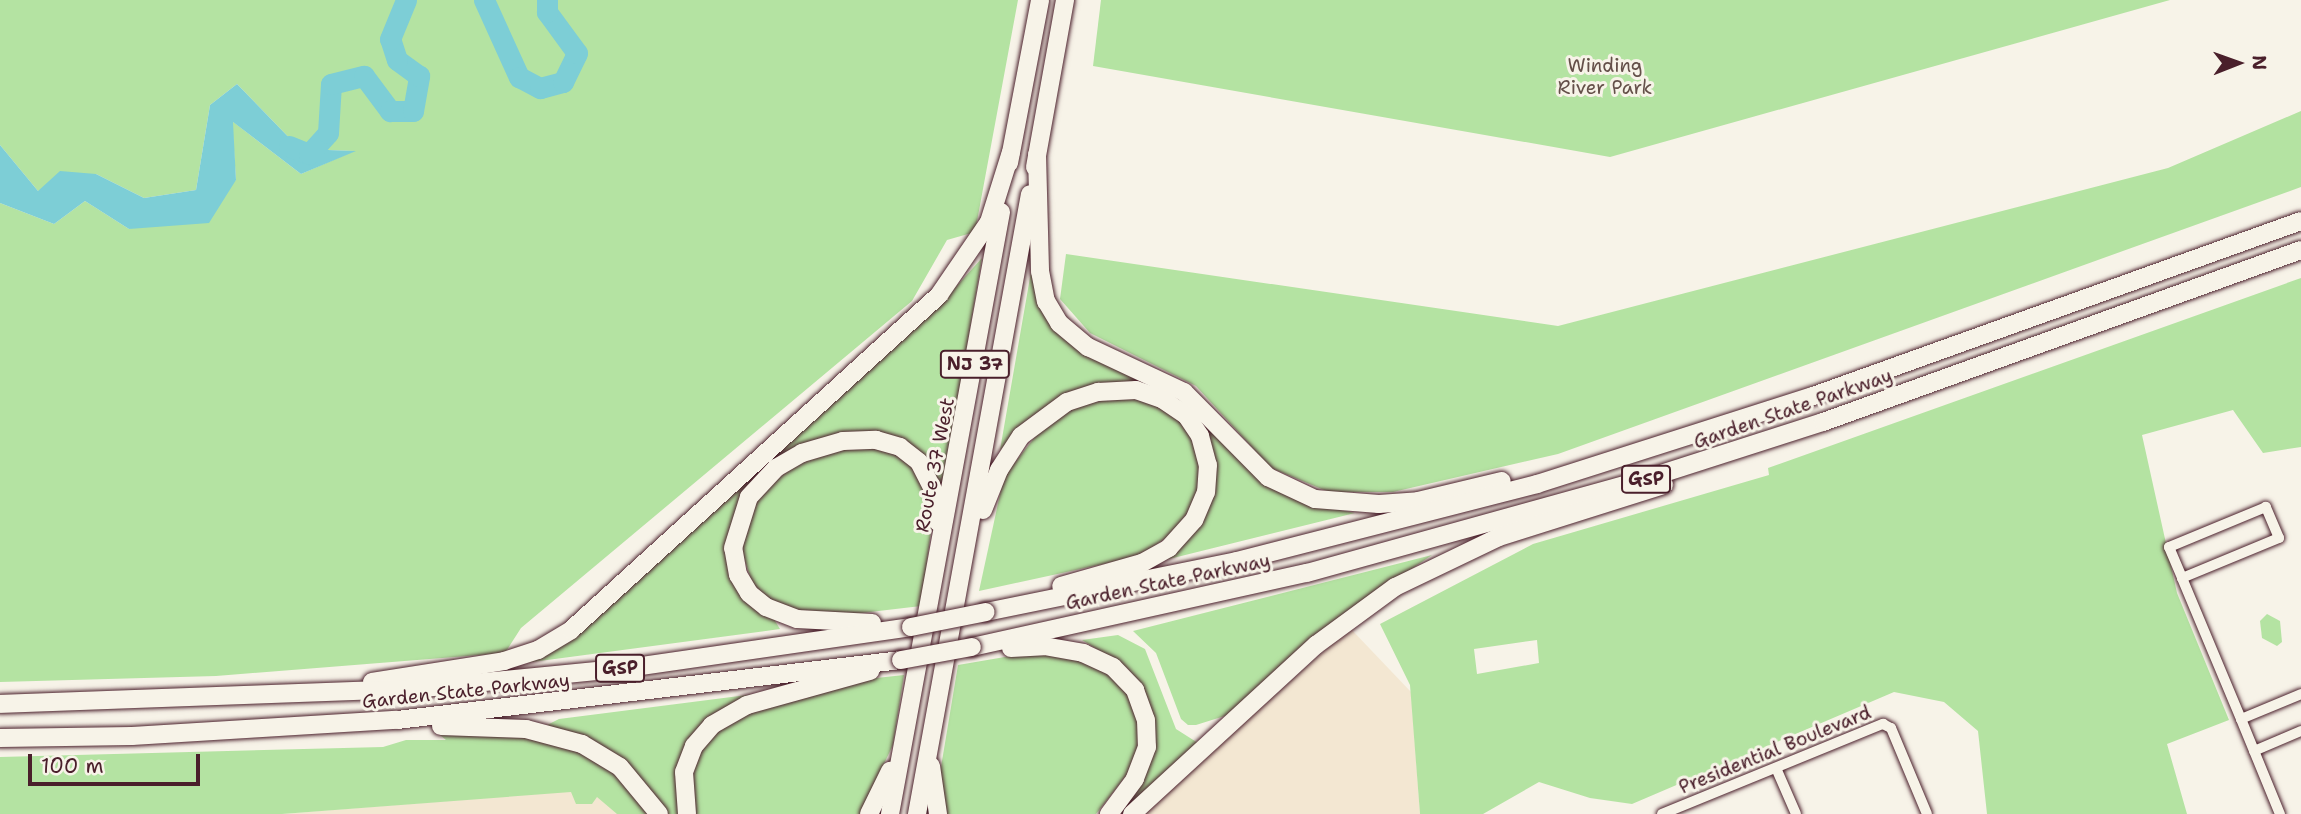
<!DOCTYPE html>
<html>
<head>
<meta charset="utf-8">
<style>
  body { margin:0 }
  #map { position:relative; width:2301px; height:814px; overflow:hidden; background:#f7f3e8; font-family:"Shantell Sans",sans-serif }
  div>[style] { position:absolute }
  .built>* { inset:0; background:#f3e7d2 }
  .green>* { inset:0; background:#b4e3a2 }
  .water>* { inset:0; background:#7dced6 }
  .river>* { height:21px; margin:-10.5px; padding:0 10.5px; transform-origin:10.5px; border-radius:10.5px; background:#7dced6 }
  .roads { filter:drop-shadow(0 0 2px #4a1f2b) drop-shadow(0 0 2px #4a1f2b) }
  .street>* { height:10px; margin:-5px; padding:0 5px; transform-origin:5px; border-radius:5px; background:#f7f3e8 }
  .highway>* { height:18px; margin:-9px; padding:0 9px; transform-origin:9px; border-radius:9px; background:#f7f3e8 }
  .bridges { filter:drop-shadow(0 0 2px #4a1f2b) drop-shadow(0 0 2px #4a1f2b) }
  .highway-bridge>* { height:18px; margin:-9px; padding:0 9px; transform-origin:9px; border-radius:9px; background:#f7f3e8 }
  span { translate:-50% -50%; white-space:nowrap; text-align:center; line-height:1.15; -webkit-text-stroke:6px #f7f3e8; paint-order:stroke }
  .shield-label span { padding:2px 5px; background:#f7f3e8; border:2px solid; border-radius:5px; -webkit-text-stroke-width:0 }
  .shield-label { font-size:18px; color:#4a1f2b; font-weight:700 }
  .park-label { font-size:19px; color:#645049 }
  .street-label { font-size:19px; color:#4a1f2b }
  .north { position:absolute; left:2203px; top:28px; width:70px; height:70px; -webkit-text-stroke:5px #f7f3e8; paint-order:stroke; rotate:89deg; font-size:19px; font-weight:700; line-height:28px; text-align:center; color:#4a1f2b }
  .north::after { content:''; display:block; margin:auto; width:24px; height:32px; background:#4a1f2b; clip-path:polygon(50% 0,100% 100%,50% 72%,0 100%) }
  .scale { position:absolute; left:28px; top:754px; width:172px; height:32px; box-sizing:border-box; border:4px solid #4a1f2b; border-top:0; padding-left:9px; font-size:21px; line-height:24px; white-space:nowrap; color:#4a1f2b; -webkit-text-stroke:5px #f7f3e8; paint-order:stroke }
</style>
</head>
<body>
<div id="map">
  <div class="built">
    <div style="clip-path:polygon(1350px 628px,1411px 692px,1420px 814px,1142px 814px)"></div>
    <div style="clip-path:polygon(606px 782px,630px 814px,282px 814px,548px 793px)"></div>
  </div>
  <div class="green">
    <div style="clip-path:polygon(0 0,1018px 0,975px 232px,947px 240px,912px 301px,521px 628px,505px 653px,216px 676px,0 682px,0 203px,54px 224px,85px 201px,129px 229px,236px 180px,232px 121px,301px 174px,354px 151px,300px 149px,237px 84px,210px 105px,196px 190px,144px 198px,96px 174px,38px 191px,0 145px)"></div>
    <div style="clip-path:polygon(1101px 0,2170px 0,1610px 157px,1093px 66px)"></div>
    <div style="clip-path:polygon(2301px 111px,2301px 187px,1558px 454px,1393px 492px,1329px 492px,1271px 468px,1196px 386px,1090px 333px,1060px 299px,1066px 254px,1558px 326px,2168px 168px)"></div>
    <div style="clip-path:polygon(982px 258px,942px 493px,875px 432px,811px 441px,789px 451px,744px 493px,727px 542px,780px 629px,517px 664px,539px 656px,944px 300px)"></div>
    <div style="clip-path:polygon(1032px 266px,1045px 311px,1174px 393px,1253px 472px,1320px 506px,1355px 513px,1165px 560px,1215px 468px,1171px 396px,1064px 396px,1031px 417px,1000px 450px)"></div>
    <div style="clip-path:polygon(evenodd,2301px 278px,2301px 447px,2263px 453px,2233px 410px,2142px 435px,2177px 593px,2229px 720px,2167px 744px,2187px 814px,1987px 814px,1978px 731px,1944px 702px,1894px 692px,1632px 804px,1590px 798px,1539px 782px,1483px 814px,1420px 814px,1410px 685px,1380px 624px,1533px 544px,1769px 475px,1768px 468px,2301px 278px,1537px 640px,1539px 663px,1477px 674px,1474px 649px,1537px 640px)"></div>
    <div style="clip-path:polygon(1120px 396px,1153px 403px,1183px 423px,1197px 451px,1201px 479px,1192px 507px,1170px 535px,1140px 556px,979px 591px,1004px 476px,1047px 422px,1079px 406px)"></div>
    <div style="clip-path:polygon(854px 445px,891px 450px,917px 469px,934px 509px,921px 606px,819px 618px,774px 604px,752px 583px,741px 548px,758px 496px,797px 463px)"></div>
    <div style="clip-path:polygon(1432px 555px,1327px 626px,1231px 714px,1196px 725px,1188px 725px,1181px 719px,1156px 653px,1133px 631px)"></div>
    <div style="clip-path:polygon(2267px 614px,2280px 621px,2282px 642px,2277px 646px,2262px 638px,2260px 621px)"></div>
    <div style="clip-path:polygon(1118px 635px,1145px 649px,1176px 729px,1198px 743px,1121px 814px,1117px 814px,1150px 765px,1153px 713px,1138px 680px,1126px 667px,1082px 640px)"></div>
    <div style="clip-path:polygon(1028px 653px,1065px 655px,1106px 669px,1133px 700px,1141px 739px,1136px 763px,1096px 814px,943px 814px,938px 785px,958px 665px)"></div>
    <div style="clip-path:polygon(904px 675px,893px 745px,860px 814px,693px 814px,692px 766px,710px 737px,749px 711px,849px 681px)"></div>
    <div style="clip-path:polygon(755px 694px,701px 727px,681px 814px,668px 814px,625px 762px,588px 739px,547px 725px,559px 719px)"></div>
    <div style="clip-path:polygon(435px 731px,542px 737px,603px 760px,653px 814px,617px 814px,597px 797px,592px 804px,576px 804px,571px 792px,282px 814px,0 814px,0 757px,383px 747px,406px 740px,446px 740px)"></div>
  </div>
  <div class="water">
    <div style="clip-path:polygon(237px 84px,300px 149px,356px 151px,301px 174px,233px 122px,236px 180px,209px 223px,129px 229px,85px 201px,54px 224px,0 203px,0 145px,38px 191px,60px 171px,96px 174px,144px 198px,196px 190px,210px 105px)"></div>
  </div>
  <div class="river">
    <div style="left:484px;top:0;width:85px;rotate:65.6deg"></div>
    <div style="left:519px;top:77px;width:24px;rotate:28deg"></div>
    <div style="left:540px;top:88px;width:24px;rotate:-15deg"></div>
    <div style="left:563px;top:82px;width:32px;rotate:-64deg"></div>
    <div style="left:577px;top:53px;width:51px;rotate:-126.2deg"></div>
    <div style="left:547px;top:12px;width:12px;rotate:-90deg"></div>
    <div style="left:289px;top:146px;width:22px;rotate:22deg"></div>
    <div style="left:309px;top:154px;width:28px;rotate:-48deg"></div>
    <div style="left:328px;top:133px;width:49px;rotate:-86.5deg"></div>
    <div style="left:331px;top:84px;width:34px;rotate:-14deg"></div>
    <div style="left:364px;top:76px;width:44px;rotate:53.4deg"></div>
    <div style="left:390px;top:111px;width:23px"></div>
    <div style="left:413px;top:111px;width:36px;rotate:-80deg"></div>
    <div style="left:419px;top:76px;width:27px;rotate:-144deg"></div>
    <div style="left:397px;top:60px;width:22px;rotate:-108deg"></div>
    <div style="left:390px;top:39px;width:42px;rotate:-67.7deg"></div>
  </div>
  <div class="roads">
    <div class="street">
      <div style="left:2182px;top:578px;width:105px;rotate:-22.4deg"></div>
      <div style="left:2279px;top:538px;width:34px;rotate:-113deg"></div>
      <div style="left:2266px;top:507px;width:105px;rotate:157.6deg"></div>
      <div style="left:2169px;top:547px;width:34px;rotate:67deg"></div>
      <div style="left:2182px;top:578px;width:153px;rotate:67.3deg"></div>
      <div style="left:2241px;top:719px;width:103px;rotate:67.7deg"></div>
      <div style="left:2241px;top:719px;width:65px;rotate:-22.6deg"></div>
      <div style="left:2254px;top:751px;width:51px;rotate:-23.1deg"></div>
      <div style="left:1776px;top:768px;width:50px;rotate:66.5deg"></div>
      <div style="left:1662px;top:814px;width:239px;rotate:-22.2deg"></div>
      <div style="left:1883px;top:724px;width:9px;rotate:27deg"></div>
      <div style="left:1891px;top:728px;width:93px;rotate:67.3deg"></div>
    </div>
    <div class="highway">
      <div style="left:1037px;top:155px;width:116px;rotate:88.5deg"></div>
      <div style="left:1040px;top:271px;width:31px;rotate:79deg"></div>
      <div style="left:1046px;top:301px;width:26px;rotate:59deg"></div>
      <div style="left:1059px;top:323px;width:38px;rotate:40deg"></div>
      <div style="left:1088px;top:347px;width:106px;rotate:25.1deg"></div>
      <div style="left:1184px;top:392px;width:120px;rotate:45.3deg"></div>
      <div style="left:1268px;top:477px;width:52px;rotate:25.1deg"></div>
      <div style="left:1315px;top:499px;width:64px;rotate:4.5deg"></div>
      <div style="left:1379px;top:504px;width:39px;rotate:-4deg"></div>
      <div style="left:1418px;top:501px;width:86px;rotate:-13.4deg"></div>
      <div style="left:1009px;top:163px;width:166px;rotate:-79.2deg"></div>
      <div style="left:1035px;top:167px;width:170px;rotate:-79.8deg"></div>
      <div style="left:983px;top:510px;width:43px;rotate:-68.2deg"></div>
      <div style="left:999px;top:470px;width:40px;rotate:-57.1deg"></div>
      <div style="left:1021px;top:436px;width:57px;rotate:-36.5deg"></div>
      <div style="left:1067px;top:402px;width:33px;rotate:-18deg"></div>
      <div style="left:1098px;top:392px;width:38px;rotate:-3deg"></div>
      <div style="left:1136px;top:390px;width:28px;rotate:19deg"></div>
      <div style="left:1162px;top:399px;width:29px;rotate:34deg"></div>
      <div style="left:1186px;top:415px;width:25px;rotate:56deg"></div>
      <div style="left:1200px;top:436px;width:30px;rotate:75deg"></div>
      <div style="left:1208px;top:465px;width:27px;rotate:94deg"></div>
      <div style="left:1206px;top:492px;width:30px;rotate:113deg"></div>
      <div style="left:1194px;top:520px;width:38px;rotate:132deg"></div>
      <div style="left:1169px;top:548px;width:31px;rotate:151deg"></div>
      <div style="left:1142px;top:563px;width:84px;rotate:164.1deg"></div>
      <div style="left:986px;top:612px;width:256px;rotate:-11.5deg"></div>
      <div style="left:1237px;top:561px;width:310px;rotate:-14.4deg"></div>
      <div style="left:1537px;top:484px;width:290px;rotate:-17.7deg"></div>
      <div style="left:1813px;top:396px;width:518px;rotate:-19.73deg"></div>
      <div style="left:872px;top:623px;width:75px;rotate:-176.9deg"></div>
      <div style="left:797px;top:619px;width:33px;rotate:-159deg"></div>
      <div style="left:766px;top:607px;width:22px;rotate:-141deg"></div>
      <div style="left:749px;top:593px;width:21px;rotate:-121deg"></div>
      <div style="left:738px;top:575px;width:27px;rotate:-100deg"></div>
      <div style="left:733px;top:548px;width:53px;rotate:-72.6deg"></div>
      <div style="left:749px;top:497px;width:40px;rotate:-47deg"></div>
      <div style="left:776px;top:468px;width:30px;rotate:-30deg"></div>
      <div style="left:802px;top:453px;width:43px;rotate:-16.3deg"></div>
      <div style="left:843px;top:441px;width:33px;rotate:-2deg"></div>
      <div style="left:876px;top:440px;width:25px;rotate:16deg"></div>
      <div style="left:900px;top:447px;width:24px;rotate:38deg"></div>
      <div style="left:919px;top:462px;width:37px;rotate:63deg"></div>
      <div style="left:936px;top:495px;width:27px;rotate:86deg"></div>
      <div style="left:972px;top:647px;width:343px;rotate:-12.5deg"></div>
      <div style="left:1307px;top:573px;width:345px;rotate:-15.5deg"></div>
      <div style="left:1639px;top:481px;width:193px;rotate:-17.8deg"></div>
      <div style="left:1823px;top:422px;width:508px;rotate:-19.79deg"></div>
      <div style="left:1011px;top:648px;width:33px;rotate:-3deg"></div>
      <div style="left:1044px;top:646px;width:40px;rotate:10deg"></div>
      <div style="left:1083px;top:653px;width:33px;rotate:25deg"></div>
      <div style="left:1113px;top:667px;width:32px;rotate:46deg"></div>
      <div style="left:1135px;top:690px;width:32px;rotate:70deg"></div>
      <div style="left:1146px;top:720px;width:27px;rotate:88deg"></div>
      <div style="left:1147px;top:747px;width:34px;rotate:111deg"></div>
      <div style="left:1135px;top:779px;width:44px;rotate:126.6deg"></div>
      <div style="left:372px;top:682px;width:134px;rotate:-9deg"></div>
      <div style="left:504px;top:661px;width:36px;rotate:-18deg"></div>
      <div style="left:538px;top:650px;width:39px;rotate:-31deg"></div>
      <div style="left:571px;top:630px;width:498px;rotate:-42.3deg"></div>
      <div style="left:939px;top:295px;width:88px;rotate:-55.6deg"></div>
      <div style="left:989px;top:222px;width:73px;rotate:-72.6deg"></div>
      <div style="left:0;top:704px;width:413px;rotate:-2.1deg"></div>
      <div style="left:413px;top:689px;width:215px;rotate:-5.6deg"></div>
      <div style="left:627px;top:668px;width:287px;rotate:-8.2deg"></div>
      <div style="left:441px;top:726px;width:85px;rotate:2deg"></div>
      <div style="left:526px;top:729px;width:58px;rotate:15deg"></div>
      <div style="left:582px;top:744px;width:44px;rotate:31.2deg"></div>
      <div style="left:620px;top:767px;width:61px;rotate:50.3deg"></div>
      <div style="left:0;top:738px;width:132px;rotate:-0.9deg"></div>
      <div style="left:132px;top:736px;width:265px;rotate:-3.5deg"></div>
      <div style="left:397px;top:720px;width:508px;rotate:-6.79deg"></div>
      <div style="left:931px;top:766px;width:49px;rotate:81.7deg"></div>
      <div style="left:687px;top:814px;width:42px;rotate:-94.1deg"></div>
      <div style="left:684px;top:772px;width:28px;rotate:-69deg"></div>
      <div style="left:694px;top:746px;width:28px;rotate:-49deg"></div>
      <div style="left:712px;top:725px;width:40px;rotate:-29.7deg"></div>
      <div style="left:747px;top:705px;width:128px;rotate:-15.5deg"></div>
      <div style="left:869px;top:814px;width:48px;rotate:-64deg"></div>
      <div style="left:890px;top:814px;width:612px;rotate:-79.55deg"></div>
      <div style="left:917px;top:814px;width:630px;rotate:-79.67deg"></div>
      <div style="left:1132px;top:814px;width:250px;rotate:-42.6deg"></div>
      <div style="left:1316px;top:645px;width:98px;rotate:-36.3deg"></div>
      <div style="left:1395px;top:587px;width:115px;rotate:-25.7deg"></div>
      <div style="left:1499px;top:537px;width:173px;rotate:-17.5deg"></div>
    </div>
  </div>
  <div class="bridges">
    <div class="highway-bridge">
      <div style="left:911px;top:627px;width:76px;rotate:-11.3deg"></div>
      <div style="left:901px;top:660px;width:72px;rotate:-10.4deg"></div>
    </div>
  </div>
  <div class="shield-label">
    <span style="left:975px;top:364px">NJ 37</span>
    <span style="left:1646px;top:479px">GSP</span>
    <span style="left:620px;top:668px">GSP</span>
  </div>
  <div class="park-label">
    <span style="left:1605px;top:77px">Winding<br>River Park</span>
  </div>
  <div class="street-label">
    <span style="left:1793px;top:409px;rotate:-19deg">Garden State Parkway</span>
    <span style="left:935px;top:465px;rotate:-79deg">Route 37 West</span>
    <span style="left:1168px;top:582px;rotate:-12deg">Garden State Parkway</span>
    <span style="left:466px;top:691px;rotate:-6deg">Garden State Parkway</span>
    <span style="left:1775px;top:750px;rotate:-22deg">Presidential Boulevard</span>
  </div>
  <div class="north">N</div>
  <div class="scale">100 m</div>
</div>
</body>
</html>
